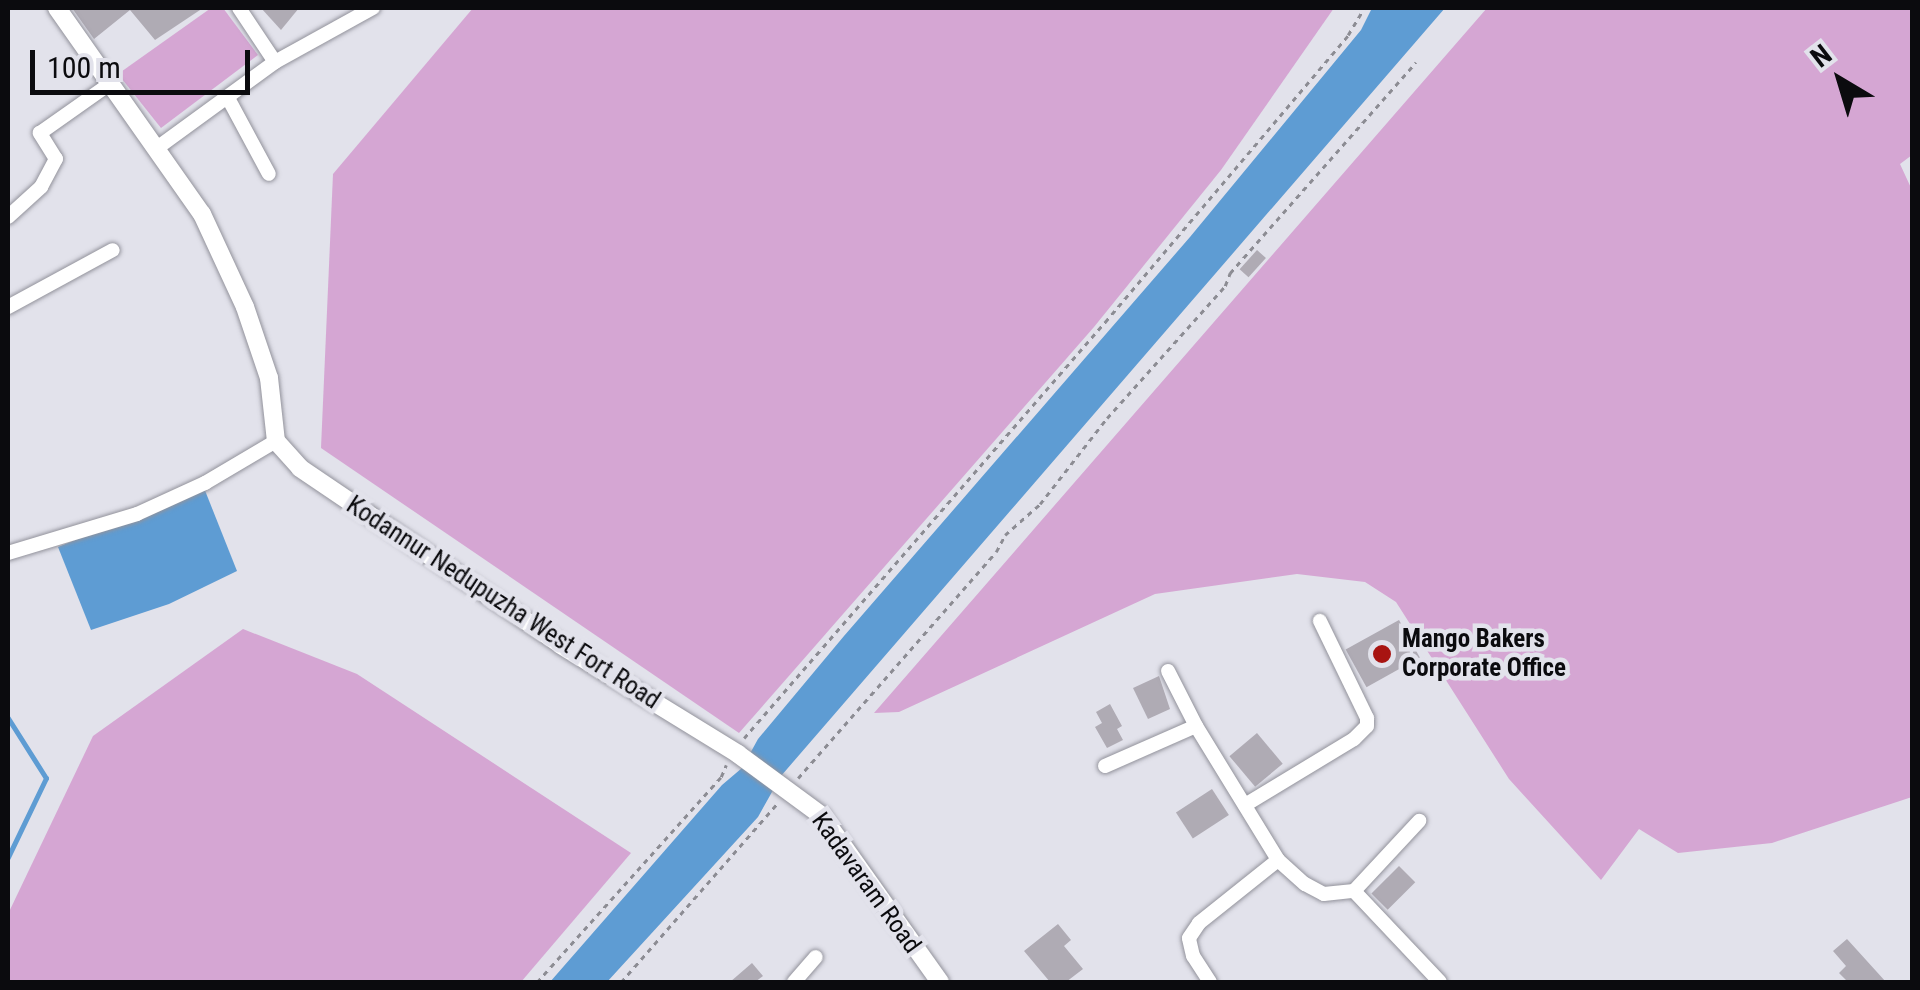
<!DOCTYPE html>
<html>
<head>
<meta charset="utf-8">
<style>
  body { margin:0 }
  #map { position:relative; width:1920px; height:990px; overflow:hidden; background:#e2e2eb; font-family:"Roboto Condensed",sans-serif }
  div>[style] { position:absolute }
  .green>* { inset:0; background:#d5a6d3 }
  .water>* { inset:0; background:#5e9cd3 }
  .stream>* { height:5px; margin:-2.5px; padding:0 2.5px; transform-origin:2.5px; border-radius:2.5px; background:#5e9cd3 }
  .building>* { inset:0; background:#afabb4; transform-origin:0 0 }
  .path>* { height:2.5px; margin-top:-1.25px; transform-origin:0; background:repeating-linear-gradient(90deg,#8c8c93 0 5px,transparent 0 10px) }
  .roads { filter:drop-shadow(0 0 2px #92929b) drop-shadow(0 0 2px #92929b) }
  .minor>* { height:14px; margin:-7px; padding:0 7px; transform-origin:7px; border-radius:7px; background:#fff }
  .major>* { height:18px; margin:-9px; padding:0 9px; transform-origin:9px; border-radius:9px; background:#fff }
  .dots>* { width:28px; height:28px; translate:-50% -50%; box-sizing:border-box; border:5px solid #e2e2eb; border-radius:50% }
  span { translate:-50% -50%; white-space:nowrap; text-align:center; line-height:1.15; -webkit-text-stroke:9px #e2e2eb; paint-order:stroke }
  .street-label { font-size:25px; color:#0b0b0e }
  .poi-label { font-size:25px; color:#0b0b0e; font-weight:700 }
  .left { translate:0 -50%; text-align:left }
  .frame { position:absolute; inset:0; border:10px solid #0b0b0e; pointer-events:none }
  .north { position:absolute; left:1790px; top:30px; width:100px; height:100px; -webkit-text-stroke:8px #e2e2eb; paint-order:stroke; rotate:322deg; font-size:28px; font-weight:700; line-height:40px; text-align:center; color:#0b0b0e }
  .north::after { content:''; display:block; margin:auto; width:35px; height:45px; background:#0b0b0e; clip-path:polygon(50% 0,100% 100%,50% 72%,0 100%) }
  .scale { position:absolute; left:30px; top:50px; width:220px; height:45px; box-sizing:border-box; border:5px solid #0b0b0e; border-top:0; padding-left:12px; font-size:30px; line-height:35px; white-space:nowrap; color:#0b0b0e; -webkit-text-stroke:8px #e2e2eb; paint-order:stroke }
</style>
</head>
<body>
<div id="map">
  <div class="green">
    <div style="clip-path:polygon(211px 8px,223px 8px,258px 55px,161px 128px,118px 74px)"></div>
    <div style="clip-path:polygon(473px 8px,1334px 8px,1221px 170px,1094px 327px,739px 733px,321px 448px,333px 174px)"></div>
    <div style="clip-path:polygon(1487px 8px,1912px 8px,1912px 155px,1900px 164px,1912px 190px,1912px 797px,1772px 843px,1678px 853px,1639px 829px,1601px 880px,1509px 779px,1396px 602px,1365px 582px,1297px 574px,1155px 594px,899px 712px,874px 713px)"></div>
    <div style="clip-path:polygon(243px 629px,357px 674px,631px 853px,521px 982px,8px 982px,8px 914px,93px 736px)"></div>
  </div>
  <div class="water">
    <div style="clip-path:polygon(1372px 8px,1445px 8px,781px 776px,758px 817px,607px 982px,550px 982px,722px 785px,742px 768px,758px 739px,844px 636px,1190px 237px,1361px 30px)"></div>
    <div style="clip-path:polygon(204px 488px,237px 571px,169px 604px,91px 630px,58px 547px)"></div>
  </div>
  <div class="stream">
    <div style="left:8px;top:718px;width:71px;rotate:57.7deg"></div>
    <div style="left:46px;top:778px;width:88px;rotate:115.7deg"></div>
  </div>
  <div class="building">
    <div style="clip-path:polygon(72px 8px,203px 8px,155px 40px,130px 10px,94px 39px)"></div>
    <div style="clip-path:polygon(261px 8px,299px 8px,281px 30px)"></div>
    <div style="left:1257px;top:250px;width:12px;height:26px;rotate:42deg"></div>
    <div style="left:1399px;top:620px;width:43px;height:61px;rotate:61deg"></div>
    <div style="clip-path:polygon(1159px 676px,1170px 709px,1148px 719px,1133px 688px)"></div>
    <div style="clip-path:polygon(1110px 704px,1122px 726px,1117px 729px,1123px 740px,1107px 748px,1095px 727px,1102px 723px,1096px 712px)"></div>
    <div style="left:1257px;top:733px;width:40px;height:36px;rotate:50deg"></div>
    <div style="left:1212px;top:789px;width:31px;height:43px;rotate:57deg"></div>
    <div style="left:1399px;top:866px;width:23px;height:39px;rotate:45deg"></div>
    <div style="clip-path:polygon(1058px 924px,1071px 940px,1064px 946px,1083px 969px,1066px 982px,1050px 982px,1024px 951px)"></div>
    <div style="clip-path:polygon(1847px 939px,1886px 982px,1848px 982px,1839px 973px,1846px 966px,1833px 951px)"></div>
    <div style="clip-path:polygon(752px 963px,763px 976px,755px 982px,730px 982px)"></div>
  </div>
  <div class="path">
    <div style="left:744px;top:738px;width:551px;rotate:-49.05deg"></div>
    <div style="left:1105px;top:322px;width:376px;rotate:-49.7deg"></div>
    <div style="left:1348px;top:35px;width:31px;rotate:-59deg"></div>
    <div style="left:798px;top:778px;width:300px;rotate:-48.8deg"></div>
    <div style="left:996px;top:552px;width:19px;rotate:-62deg"></div>
    <div style="left:1005px;top:535px;width:47px;rotate:-41.5deg"></div>
    <div style="left:1040px;top:504px;width:109px;rotate:-52.1deg"></div>
    <div style="left:1107px;top:418px;width:177px;rotate:-48.2deg"></div>
    <div style="left:1225px;top:286px;width:14px;rotate:-69deg"></div>
    <div style="left:1230px;top:273px;width:281px;rotate:-48.6deg"></div>
    <div style="left:537px;top:982px;width:275px;rotate:-48.1deg"></div>
    <div style="left:721px;top:777px;width:13px;rotate:-67deg"></div>
    <div style="left:621px;top:982px;width:237px;rotate:-48.8deg"></div>
  </div>
  <div class="roads">
    <div class="minor">
      <div style="left:275px;top:62px;width:112px;rotate:-28.9deg"></div>
      <div style="left:228px;top:98px;width:86px;rotate:61.7deg"></div>
      <div style="left:157px;top:148px;width:146px;rotate:-36.1deg"></div>
      <div style="left:275px;top:62px;width:65px;rotate:-123.7deg"></div>
      <div style="left:8px;top:217px;width:45px;rotate:-42.3deg"></div>
      <div style="left:41px;top:187px;width:32px;rotate:-62deg"></div>
      <div style="left:56px;top:159px;width:31px;rotate:-122deg"></div>
      <div style="left:40px;top:133px;width:87px;rotate:-35.2deg"></div>
      <div style="left:8px;top:307px;width:119px;rotate:-28.5deg"></div>
      <div style="left:8px;top:553px;width:135px;rotate:-16.8deg"></div>
      <div style="left:137px;top:514px;width:75px;rotate:-24.5deg"></div>
      <div style="left:205px;top:483px;width:82px;rotate:-30.6deg"></div>
      <div style="left:1168px;top:671px;width:62px;rotate:63deg"></div>
      <div style="left:1105px;top:766px;width:99px;rotate:-23.7deg"></div>
      <div style="left:1196px;top:726px;width:157px;rotate:58.5deg"></div>
      <div style="left:1278px;top:860px;width:36px;rotate:42deg"></div>
      <div style="left:1305px;top:884px;width:21px;rotate:28deg"></div>
      <div style="left:1324px;top:894px;width:30px;rotate:-6deg"></div>
      <div style="left:1354px;top:891px;width:125px;rotate:46.6deg"></div>
      <div style="left:1245px;top:805px;width:127px;rotate:-31.2deg"></div>
      <div style="left:1354px;top:739px;width:18px;rotate:-45deg"></div>
      <div style="left:1367px;top:726px;width:8px;rotate:-90deg"></div>
      <div style="left:1367px;top:718px;width:108px;rotate:-115.9deg"></div>
      <div style="left:1354px;top:891px;width:96px;rotate:-47.1deg"></div>
      <div style="left:794px;top:982px;width:33px;rotate:-49deg"></div>
      <div style="left:1210px;top:982px;width:31px;rotate:-123deg"></div>
      <div style="left:1193px;top:956px;width:18px;rotate:-103deg"></div>
      <div style="left:1189px;top:938px;width:18px;rotate:-56deg"></div>
      <div style="left:1199px;top:923px;width:101px;rotate:-38.6deg"></div>
    </div>
    <div class="major">
      <div style="left:57px;top:8px;width:252px;rotate:54.9deg"></div>
      <div style="left:202px;top:214px;width:102px;rotate:65.2deg"></div>
      <div style="left:245px;top:307px;width:75px;rotate:71.3deg"></div>
      <div style="left:269px;top:378px;width:63px;rotate:83.7deg"></div>
      <div style="left:276px;top:441px;width:36px;rotate:48deg"></div>
      <div style="left:300px;top:468px;width:315px;rotate:34.1deg"></div>
      <div style="left:561px;top:645px;width:208px;rotate:31.6deg"></div>
      <div style="left:738px;top:754px;width:104px;rotate:36.4deg"></div>
      <div style="left:822px;top:816px;width:204px;rotate:54.6deg"></div>
    </div>
  </div>
  <div class="dots">
    <div style="left:1382px;top:654px;background:#a81411"></div>
  </div>
  <div class="street-label">
    <span style="left:503px;top:603px;rotate:33deg">Kodannur Nedupuzha West Fort Road</span>
    <span style="left:866px;top:883px;rotate:54deg">Kadavaram Road</span>
  </div>
  <div class="poi-label">
    <span class="left" style="left:1402px;top:654px">Mango Bakers<br>Corporate Office</span>
  </div>
  <div class="frame"></div>
  <div class="north">N</div>
  <div class="scale">100 m</div>
</div>
</body>
</html>
